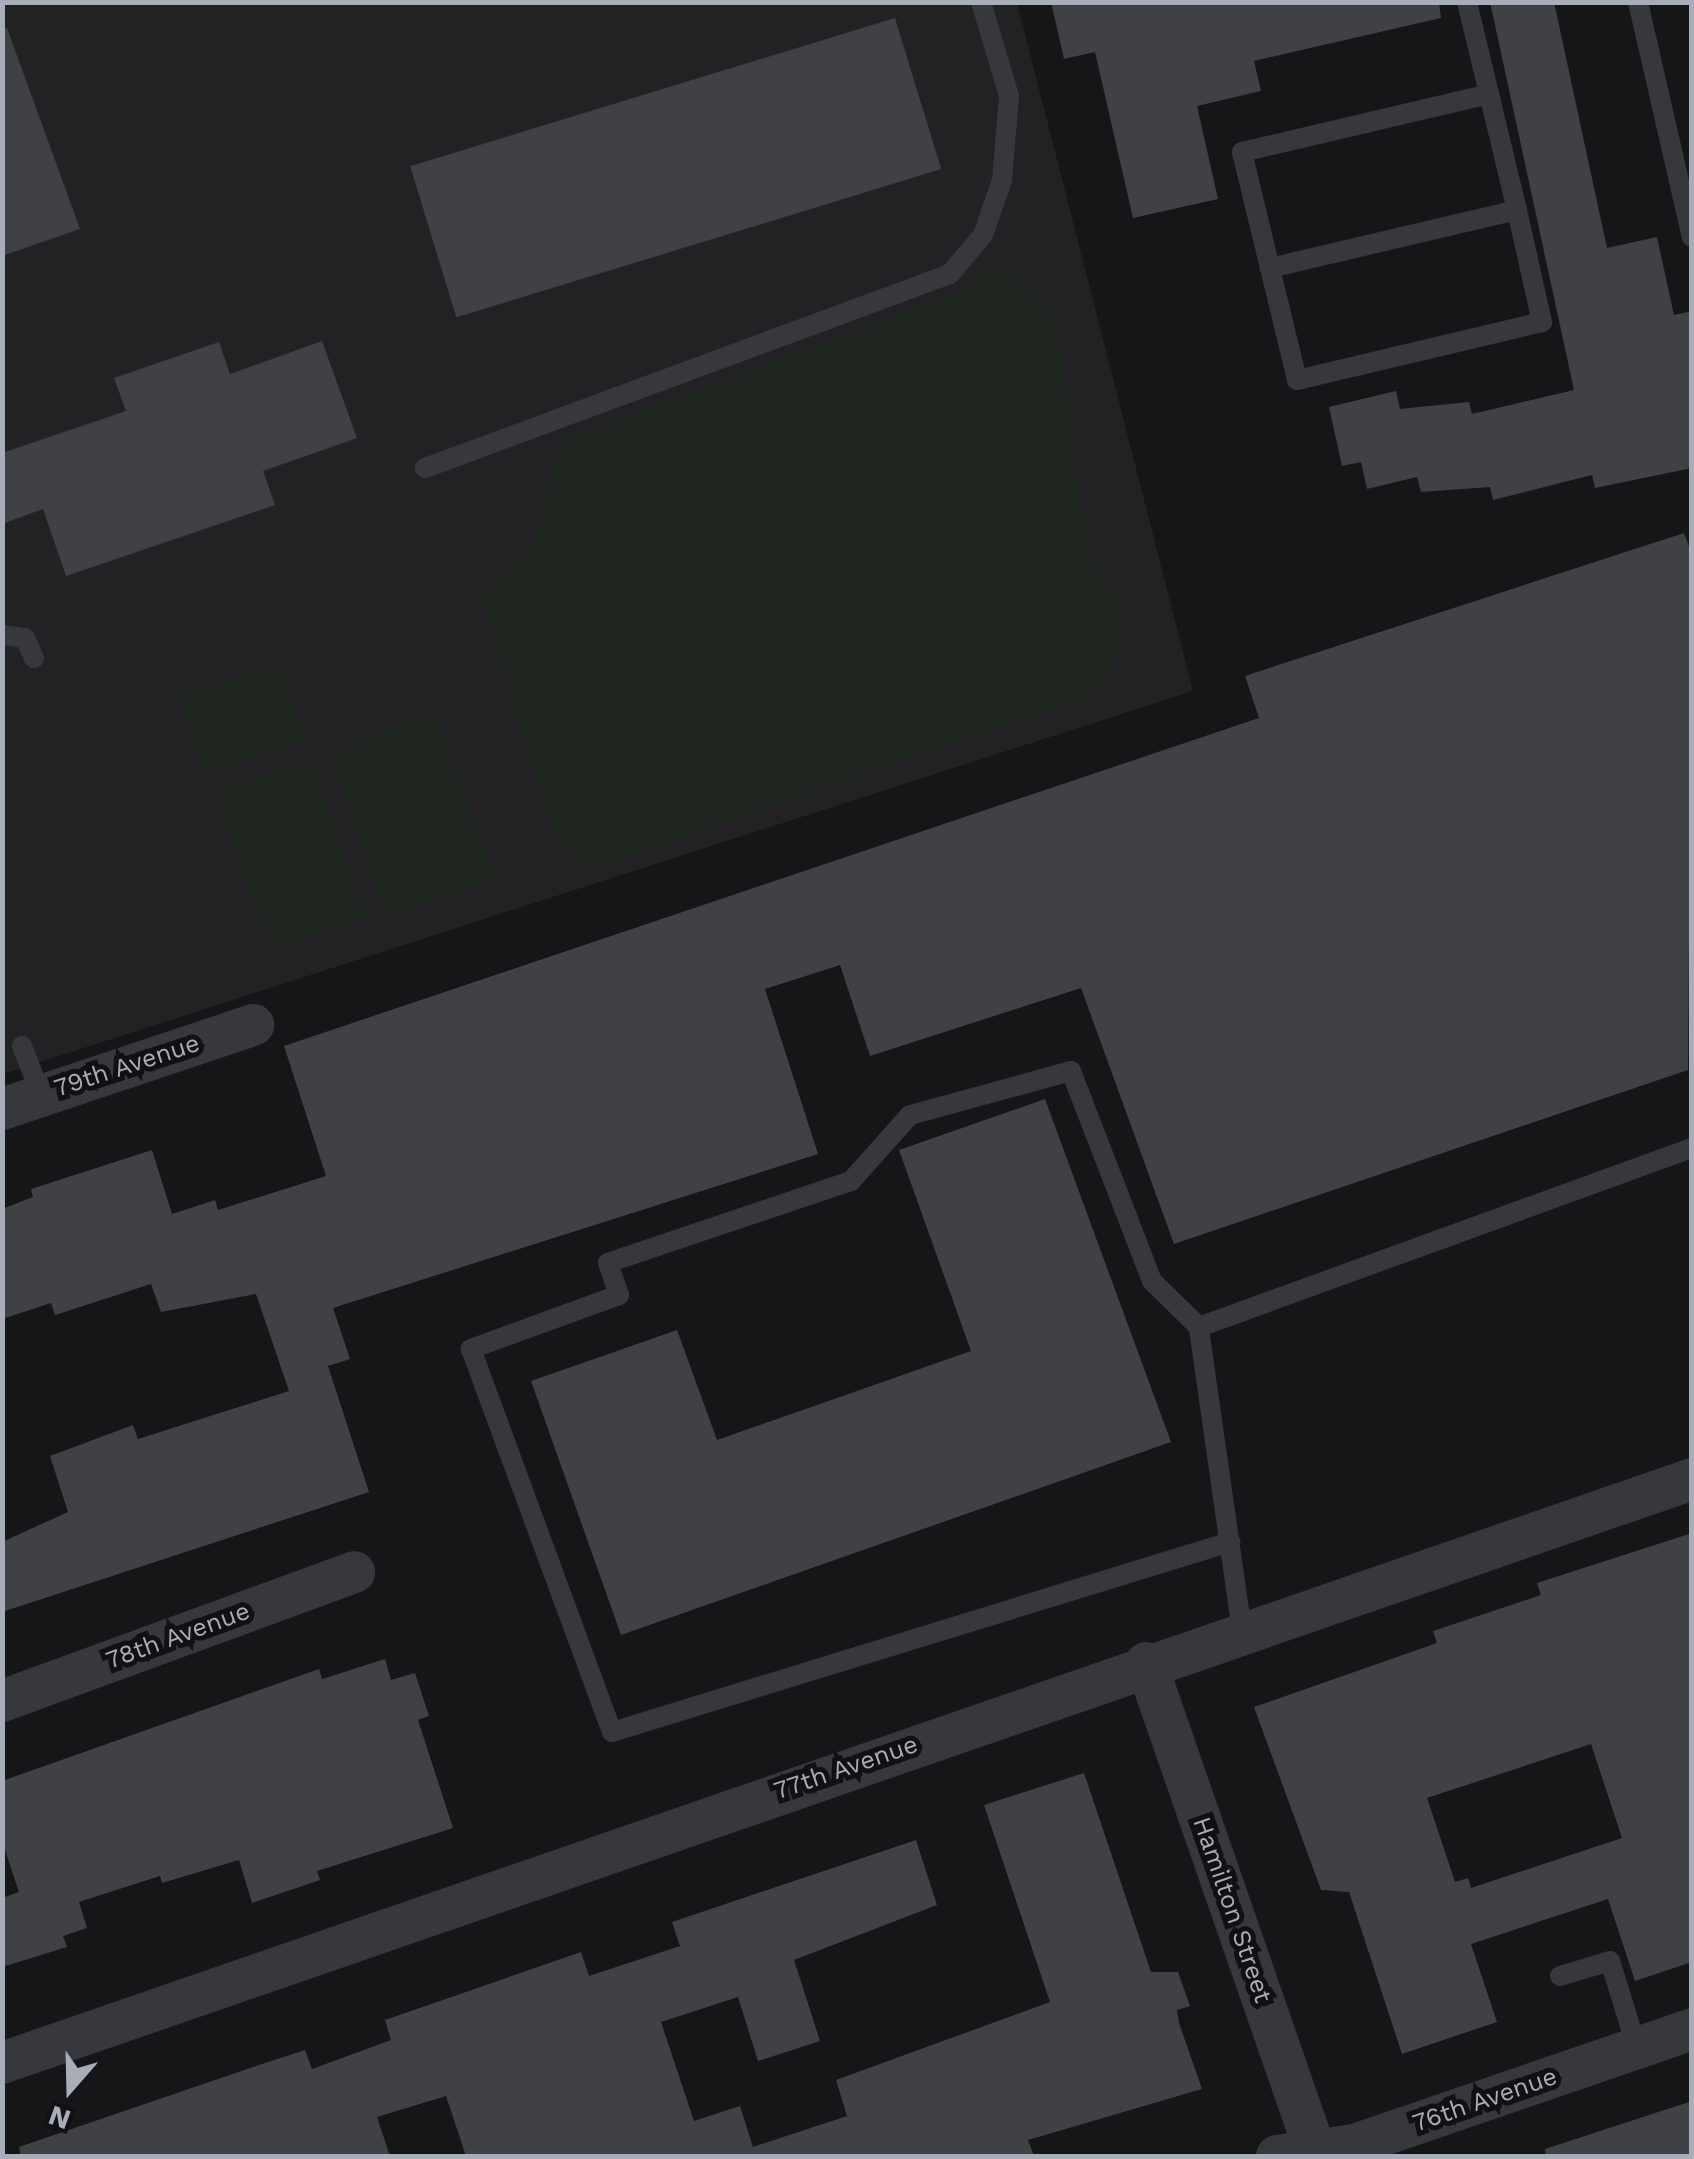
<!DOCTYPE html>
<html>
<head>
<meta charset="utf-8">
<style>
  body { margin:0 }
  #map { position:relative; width:1694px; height:2159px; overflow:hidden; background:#161618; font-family:"Work Sans",sans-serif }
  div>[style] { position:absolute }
  .built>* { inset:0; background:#222225 }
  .green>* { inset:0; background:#1e261f; transform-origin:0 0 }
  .building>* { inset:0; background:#404145; transform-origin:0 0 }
  .lane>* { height:20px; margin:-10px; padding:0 10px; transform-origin:10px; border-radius:10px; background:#37383d }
  .street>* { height:42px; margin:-21px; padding:0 21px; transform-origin:21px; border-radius:21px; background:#37383d }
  span { translate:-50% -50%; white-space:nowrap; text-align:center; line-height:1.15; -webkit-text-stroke:10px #111113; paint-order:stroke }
  .street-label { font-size:25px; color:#a8adb8 }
  .frame { position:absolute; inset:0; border:5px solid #a8adb8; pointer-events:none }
  .north { position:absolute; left:20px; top:2039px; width:100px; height:100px; -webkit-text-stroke:8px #111113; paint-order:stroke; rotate:200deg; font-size:28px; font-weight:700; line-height:40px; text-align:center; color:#a8adb8 }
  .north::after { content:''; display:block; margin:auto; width:35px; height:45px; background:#a8adb8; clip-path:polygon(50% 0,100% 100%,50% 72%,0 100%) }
</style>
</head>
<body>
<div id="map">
  <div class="built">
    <div style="clip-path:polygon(3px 3px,1017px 3px,1193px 691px,3px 1074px)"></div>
  </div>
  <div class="green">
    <div style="clip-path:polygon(986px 267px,1020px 283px,1056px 317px,1088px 553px,1125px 609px,1110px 681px,1079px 702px,596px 866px,576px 857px,554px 838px,481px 597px,531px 554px,562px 441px,956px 293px)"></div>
    <div style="left:280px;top:662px;width:83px;height:106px;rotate:72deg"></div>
    <div style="left:437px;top:714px;width:175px;height:114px;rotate:71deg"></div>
    <div style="left:310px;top:759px;width:168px;height:101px;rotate:70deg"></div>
  </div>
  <div class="building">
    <div style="clip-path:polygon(1051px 2px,1439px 2px,1441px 18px,1254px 61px,1261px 91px,1197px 106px,1218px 199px,1133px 218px,1095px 52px,1064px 59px)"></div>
    <div style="clip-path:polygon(1490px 2px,1554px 2px,1607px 248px,1657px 237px,1674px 315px,1692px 311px,1692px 468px,1595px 488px,1592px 475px,1493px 500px,1490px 487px,1421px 492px,1417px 477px,1367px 489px,1361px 462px,1342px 466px,1329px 407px,1396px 391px,1400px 409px,1469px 402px,1472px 414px,1574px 390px)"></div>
    <div style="left:895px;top:18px;width:158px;height:507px;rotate:73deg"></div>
    <div style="clip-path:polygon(7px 28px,80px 229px,2px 256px,2px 29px)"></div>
    <div style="clip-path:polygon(322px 341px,357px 438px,263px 471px,275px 505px,66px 576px,43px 509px,2px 524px,2px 453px,126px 411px,114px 378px,219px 342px,230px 374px)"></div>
    <div style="clip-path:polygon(1684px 533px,1692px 554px,1688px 1070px,1174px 1244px,1081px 988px,870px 1056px,840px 965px,765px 989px,818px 1154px,333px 1308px,350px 1359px,328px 1366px,369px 1492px,2px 1612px,2px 1542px,68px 1512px,50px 1456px,133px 1425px,138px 1439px,289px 1391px,256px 1294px,161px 1312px,151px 1284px,55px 1315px,51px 1303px,2px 1319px,2px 1209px,33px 1197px,31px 1189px,152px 1150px,172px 1214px,215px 1200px,218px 1210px,326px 1176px,284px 1046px,1259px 718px,1245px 676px)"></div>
    <div style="clip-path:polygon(1045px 1099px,1171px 1442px,621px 1635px,531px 1381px,677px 1330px,717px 1440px,971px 1351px,899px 1150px)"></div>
    <div style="clip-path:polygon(evenodd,1692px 1533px,1692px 1962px,1635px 1981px,1608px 1899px,1471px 1944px,1497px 2022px,1402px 2054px,1349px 1892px,1321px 1890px,1254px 1707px,1437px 1643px,1433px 1631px,1541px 1595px,1537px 1583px,1692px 1533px,1591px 1744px,1622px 1838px,1471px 1888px,1468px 1878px,1455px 1882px,1427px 1798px,1591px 1744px)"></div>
    <div style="clip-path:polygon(385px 1659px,391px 1680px,415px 1673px,429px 1716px,418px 1720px,453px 1828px,317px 1871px,320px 1880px,252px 1903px,239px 1860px,162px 1883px,160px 1876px,79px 1902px,87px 1928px,63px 1936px,67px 1947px,2px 1967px,2px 1898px,19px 1892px,2px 1841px,2px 1781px,319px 1669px,322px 1679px)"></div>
    <div style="clip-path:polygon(1084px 1773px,1151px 1972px,1178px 1972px,1190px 2006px,1177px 2010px,1179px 2023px,1202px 2089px,1028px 2140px,1034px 2156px,466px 2156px,446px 2096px,377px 2117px,390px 2156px,21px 2156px,19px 2147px,262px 2064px,305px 2050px,312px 2069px,391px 2040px,385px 2020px,581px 1952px,589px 1976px,680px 1946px,672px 1922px,916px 1840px,937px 1905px,794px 1960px,820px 2041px,758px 2061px,738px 1997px,661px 2022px,694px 2121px,740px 2106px,753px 2147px,847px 2116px,836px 2080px,1050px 2002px,984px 1805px)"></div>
    <div style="clip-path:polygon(1692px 2101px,1692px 2156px,1546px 2156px,1545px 2149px)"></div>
  </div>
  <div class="lane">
    <div style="left:1467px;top:2px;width:214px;rotate:76.5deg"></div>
    <div style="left:1517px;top:210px;width:254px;rotate:166.8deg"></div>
    <div style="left:1270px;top:268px;width:115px;rotate:76.4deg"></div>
    <div style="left:1297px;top:380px;width:252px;rotate:-13.3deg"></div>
    <div style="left:1542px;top:322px;width:115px;rotate:-102.6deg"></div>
    <div style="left:1638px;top:2px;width:241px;rotate:77.1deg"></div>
    <div style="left:1270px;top:268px;width:119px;rotate:-103.6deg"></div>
    <div style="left:1242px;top:152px;width:254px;rotate:-13.2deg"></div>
    <div style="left:425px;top:468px;width:560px;rotate:-20.28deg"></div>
    <div style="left:950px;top:274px;width:51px;rotate:-49.8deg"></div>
    <div style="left:983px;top:235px;width:58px;rotate:-70.9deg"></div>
    <div style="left:1002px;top:180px;width:84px;rotate:-85.2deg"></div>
    <div style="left:1009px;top:96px;width:98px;rotate:-106.6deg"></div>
    <div style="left:2px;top:635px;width:23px;rotate:7deg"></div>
    <div style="left:25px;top:638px;width:22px;rotate:66deg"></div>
    <div style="left:22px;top:1046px;width:53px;rotate:68.8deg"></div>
    <div style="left:1199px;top:1327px;width:66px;rotate:-135.6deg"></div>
    <div style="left:1152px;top:1281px;width:225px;rotate:-111.1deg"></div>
    <div style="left:1071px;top:1071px;width:167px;rotate:164.7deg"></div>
    <div style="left:910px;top:1115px;width:89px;rotate:131.8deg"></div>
    <div style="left:851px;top:1181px;width:256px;rotate:161.4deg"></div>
    <div style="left:608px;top:1263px;width:34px;rotate:71deg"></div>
    <div style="left:619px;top:1295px;width:158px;rotate:160deg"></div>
    <div style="left:471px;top:1349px;width:408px;rotate:69.8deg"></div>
    <div style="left:612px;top:1732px;width:647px;rotate:-17.09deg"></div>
    <div style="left:1242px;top:1631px;width:307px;rotate:-98.1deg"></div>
    <div style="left:1199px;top:1327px;width:524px;rotate:-19.96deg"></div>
    <div style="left:1560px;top:1976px;width:52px;rotate:-16.7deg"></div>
    <div style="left:1610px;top:1961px;width:91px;rotate:72.8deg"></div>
  </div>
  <div class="street">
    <div style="left:2px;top:1109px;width:265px;rotate:-18.5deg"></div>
    <div style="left:1146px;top:1663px;width:522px;rotate:70.87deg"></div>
    <div style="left:2px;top:1701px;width:375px;rotate:-20.1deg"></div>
    <div style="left:2px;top:2063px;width:1788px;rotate:-19.06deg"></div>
    <div style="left:1277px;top:2156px;width:78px;rotate:-8.1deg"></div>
    <div style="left:1354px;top:2145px;width:357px;rotate:-18.9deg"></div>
  </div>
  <div class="street-label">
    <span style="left:127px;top:1066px;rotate:-18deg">79th Avenue</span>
    <span style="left:178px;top:1636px;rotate:-20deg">78th Avenue</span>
    <span style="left:846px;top:1768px;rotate:-19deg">77th Avenue</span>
    <span style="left:1232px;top:1910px;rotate:71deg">Hamilton Street</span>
    <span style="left:1485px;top:2100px;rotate:-19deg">76th Avenue</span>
  </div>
  <div class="frame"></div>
  <div class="north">N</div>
</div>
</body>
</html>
